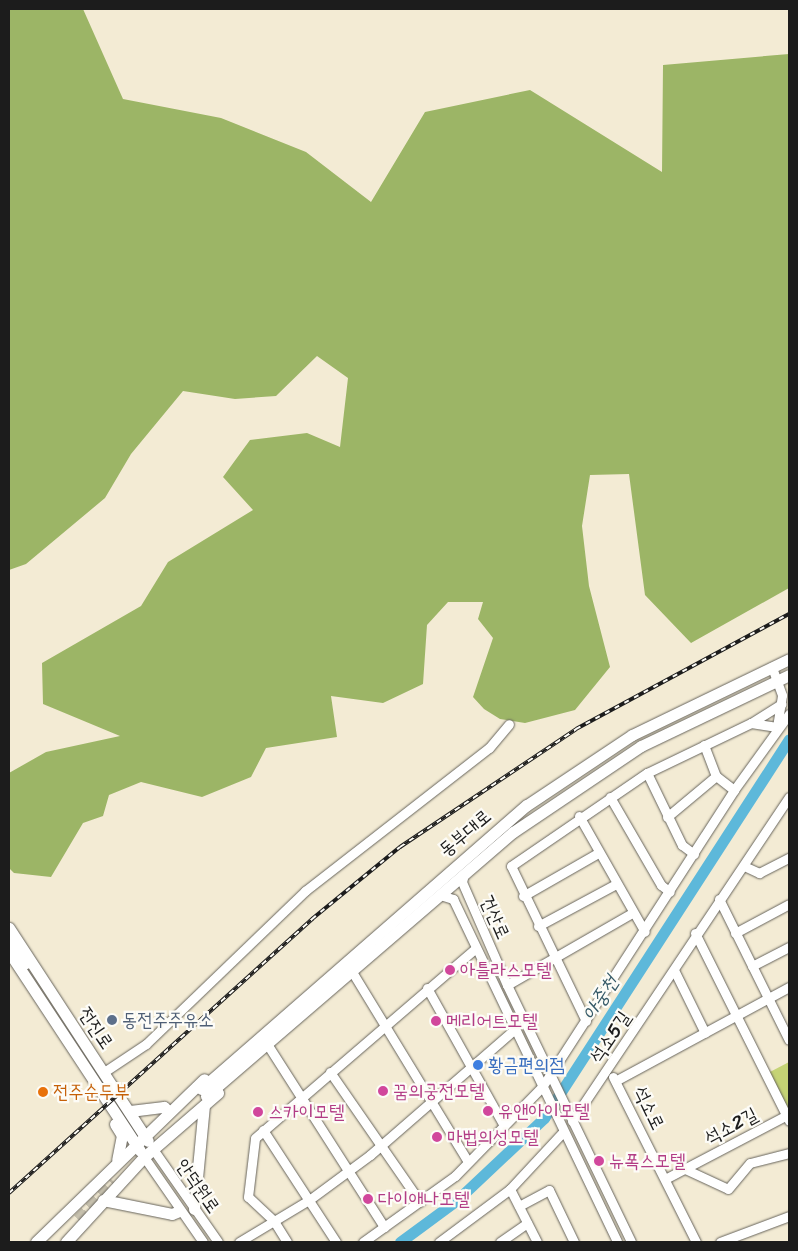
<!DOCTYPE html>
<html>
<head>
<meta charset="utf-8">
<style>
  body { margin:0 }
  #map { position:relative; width:798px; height:1251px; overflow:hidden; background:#f3ebd4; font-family:Sriracha,"Poor Story",sans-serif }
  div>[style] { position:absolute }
  .green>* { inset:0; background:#c5d375 }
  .forest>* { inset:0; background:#9cb566 }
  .river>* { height:11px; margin:-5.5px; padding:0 5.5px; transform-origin:5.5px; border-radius:5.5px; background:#5db8da }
  .major-tunnel>* { height:11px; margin-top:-5.5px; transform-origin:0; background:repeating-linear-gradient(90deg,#c8c2af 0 11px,transparent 0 16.5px) }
  .roads { filter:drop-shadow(0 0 1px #67645c) drop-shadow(0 0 1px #67645c) }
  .minor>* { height:9px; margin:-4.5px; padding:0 4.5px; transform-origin:4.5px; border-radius:4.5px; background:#fff }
  .major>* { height:11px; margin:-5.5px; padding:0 5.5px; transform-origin:5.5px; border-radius:5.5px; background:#fff }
  .rail>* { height:4px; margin-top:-2px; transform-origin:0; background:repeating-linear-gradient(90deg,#fdfcf7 0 5.5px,#1c1c1c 0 11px); box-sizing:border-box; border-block:1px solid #1c1c1c }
  .dots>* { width:14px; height:14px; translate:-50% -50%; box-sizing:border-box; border:2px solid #fdfcf7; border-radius:50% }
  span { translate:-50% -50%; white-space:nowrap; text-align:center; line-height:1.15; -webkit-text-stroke:4.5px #fdfcf7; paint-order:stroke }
  .street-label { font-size:19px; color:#1c1c1c }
  .hotel-label { font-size:19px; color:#b23c85 }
  .left { translate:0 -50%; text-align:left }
  .service-label { font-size:19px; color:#4e5e75 }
  .shop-label { font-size:19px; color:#366cbe }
  .food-label { font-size:19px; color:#c56008 }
  .water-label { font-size:20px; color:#365a68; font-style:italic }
  .frame { position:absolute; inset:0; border:10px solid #1c1c1c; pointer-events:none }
</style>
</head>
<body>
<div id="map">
  <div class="green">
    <div style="clip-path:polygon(789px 1062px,789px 1112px,768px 1073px)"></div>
  </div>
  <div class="forest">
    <div style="clip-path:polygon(9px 9px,83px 9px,123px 99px,221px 118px,306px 152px,371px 202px,425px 112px,530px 90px,662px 172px,663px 65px,789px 54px,789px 588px,691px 643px,645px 595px,629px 474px,590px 475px,582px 526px,589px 586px,610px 667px,575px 710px,525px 723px,500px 719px,484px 709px,473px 697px,493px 638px,478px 619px,483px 602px,448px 602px,427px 625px,423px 684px,383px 703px,331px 696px,337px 737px,266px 748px,251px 777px,202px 797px,141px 782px,109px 795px,103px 816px,83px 823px,51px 877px,14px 873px,9px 868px,9px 773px,46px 752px,120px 736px,43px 704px,42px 663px,141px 606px,168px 562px,253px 510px,223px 477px,250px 440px,307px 433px,340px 447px,348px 378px,317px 356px,276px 396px,235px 399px,183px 391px,131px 454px,105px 498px,26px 564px,9px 570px)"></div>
  </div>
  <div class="river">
    <div style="left:400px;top:1242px;width:71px;rotate:-36.4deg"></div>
    <div style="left:457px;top:1200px;width:120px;rotate:-43.3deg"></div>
    <div style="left:544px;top:1118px;width:451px;rotate:-57.1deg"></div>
  </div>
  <div class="major-tunnel">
    <div style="left:78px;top:1219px;width:52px;rotate:-45.8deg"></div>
  </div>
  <div class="roads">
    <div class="minor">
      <div style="left:751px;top:723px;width:36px;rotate:-32deg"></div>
      <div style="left:704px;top:745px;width:33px;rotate:69deg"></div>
      <div style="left:716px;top:776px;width:23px;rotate:38deg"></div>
      <div style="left:647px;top:773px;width:80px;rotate:64.1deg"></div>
      <div style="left:682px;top:845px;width:15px;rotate:37deg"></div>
      <div style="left:610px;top:797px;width:102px;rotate:59.9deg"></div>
      <div style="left:661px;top:885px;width:11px;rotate:38deg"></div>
      <div style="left:579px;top:816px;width:133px;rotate:60.4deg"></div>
      <div style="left:667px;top:817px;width:64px;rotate:-39.9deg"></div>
      <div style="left:744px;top:866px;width:17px;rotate:25deg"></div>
      <div style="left:759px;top:873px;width:34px;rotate:-27deg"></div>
      <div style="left:464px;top:874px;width:8px;rotate:104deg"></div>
      <div style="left:462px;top:882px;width:112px;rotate:66.4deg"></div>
      <div style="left:507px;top:985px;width:285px;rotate:64.2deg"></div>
      <div style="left:440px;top:895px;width:14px;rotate:17deg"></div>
      <div style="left:453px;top:899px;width:380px;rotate:64.4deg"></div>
      <div style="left:523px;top:896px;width:86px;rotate:-29.8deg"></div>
      <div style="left:719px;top:899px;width:157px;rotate:63.6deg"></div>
      <div style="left:538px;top:926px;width:86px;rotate:-28.3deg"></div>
      <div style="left:695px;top:933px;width:210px;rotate:63.4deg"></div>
      <div style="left:735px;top:933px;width:61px;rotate:-28.2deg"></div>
      <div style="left:9px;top:941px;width:28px;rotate:58deg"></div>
      <div style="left:24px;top:965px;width:7px;rotate:-27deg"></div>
      <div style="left:752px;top:966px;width:42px;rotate:-27.2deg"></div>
      <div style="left:674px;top:970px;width:70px;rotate:63.8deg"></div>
      <div style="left:354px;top:975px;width:219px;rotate:58.6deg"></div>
      <div style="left:507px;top:985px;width:144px;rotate:-29.9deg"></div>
      <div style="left:427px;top:988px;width:156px;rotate:60.8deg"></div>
      <div style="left:586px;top:1021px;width:172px;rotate:-115.8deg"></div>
      <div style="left:511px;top:866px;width:165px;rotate:-34.4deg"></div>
      <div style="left:647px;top:773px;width:115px;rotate:-25.7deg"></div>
      <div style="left:751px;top:723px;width:26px;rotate:9deg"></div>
      <div style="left:777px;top:727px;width:32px;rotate:-81deg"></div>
      <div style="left:782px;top:695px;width:30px;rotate:-110deg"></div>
      <div style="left:269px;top:1047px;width:214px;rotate:57.4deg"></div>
      <div style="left:104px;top:1072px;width:50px;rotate:-33.7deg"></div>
      <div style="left:146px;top:1044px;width:221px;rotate:-43.9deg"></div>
      <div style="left:305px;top:891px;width:233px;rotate:-37.9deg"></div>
      <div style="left:489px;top:748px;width:31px;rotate:-50deg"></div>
      <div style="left:330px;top:1072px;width:158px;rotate:55.3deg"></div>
      <div style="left:613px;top:1077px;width:185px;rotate:63.3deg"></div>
      <div style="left:617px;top:1080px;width:196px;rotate:-28.4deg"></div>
      <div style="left:572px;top:1121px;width:390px;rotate:-56.2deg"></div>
      <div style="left:263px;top:1130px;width:134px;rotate:56.9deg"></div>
      <div style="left:153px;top:1149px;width:113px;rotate:55deg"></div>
      <div style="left:144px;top:1157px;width:103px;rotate:55.2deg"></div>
      <div style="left:685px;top:1169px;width:47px;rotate:24.9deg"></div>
      <div style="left:728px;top:1189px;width:34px;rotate:-50deg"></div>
      <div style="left:750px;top:1163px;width:40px;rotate:-14.4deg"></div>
      <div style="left:665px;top:1179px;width:140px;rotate:-27.7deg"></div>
      <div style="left:510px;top:1189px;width:59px;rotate:63deg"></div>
      <div style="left:519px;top:1206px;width:34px;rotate:-28deg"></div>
      <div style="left:549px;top:1190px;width:58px;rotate:64.3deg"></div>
      <div style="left:239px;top:1242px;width:82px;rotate:-31deg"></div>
      <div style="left:309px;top:1200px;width:76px;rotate:-36.4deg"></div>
      <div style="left:370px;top:1155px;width:191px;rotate:-41deg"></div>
      <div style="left:287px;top:1242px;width:26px;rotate:-122deg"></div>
      <div style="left:273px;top:1220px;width:34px;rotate:-137deg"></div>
      <div style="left:248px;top:1197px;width:59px;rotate:-83.2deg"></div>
      <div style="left:255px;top:1138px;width:290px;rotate:-40.7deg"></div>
      <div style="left:363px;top:1242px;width:113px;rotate:-35.7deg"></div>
      <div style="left:455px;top:1176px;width:124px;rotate:-45.7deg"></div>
      <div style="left:542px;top:1087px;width:354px;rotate:-57.1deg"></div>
      <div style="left:734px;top:790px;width:94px;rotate:-54.1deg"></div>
      <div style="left:439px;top:1242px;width:89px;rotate:-36.7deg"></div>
      <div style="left:510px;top:1189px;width:78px;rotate:-47.1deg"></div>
      <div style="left:500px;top:1242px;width:33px;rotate:-35deg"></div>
      <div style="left:720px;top:1242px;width:74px;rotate:-20.6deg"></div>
    </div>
    <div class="major">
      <div style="left:9px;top:928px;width:254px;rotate:56.9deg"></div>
      <div style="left:9px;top:952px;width:238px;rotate:56.6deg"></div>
      <div style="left:201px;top:1089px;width:432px;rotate:-41.1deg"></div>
      <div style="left:527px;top:805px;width:126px;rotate:-33.7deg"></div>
      <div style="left:632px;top:735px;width:174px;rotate:-25.8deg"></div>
      <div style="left:206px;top:1096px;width:405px;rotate:-40.7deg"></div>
      <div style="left:513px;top:832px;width:154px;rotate:-33.9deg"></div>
      <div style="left:641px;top:746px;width:164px;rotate:-25.6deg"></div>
      <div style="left:130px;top:1111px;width:34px;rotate:-7deg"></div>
      <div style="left:164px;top:1107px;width:7px;rotate:45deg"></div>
      <div style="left:115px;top:1124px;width:13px;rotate:58deg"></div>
      <div style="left:122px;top:1135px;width:25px;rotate:101deg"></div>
      <div style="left:103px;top:1200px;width:70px;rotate:11.5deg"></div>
      <div style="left:172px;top:1214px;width:8px;rotate:-23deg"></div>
      <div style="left:194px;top:1209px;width:103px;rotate:-84.5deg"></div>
      <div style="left:36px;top:1242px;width:234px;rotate:-44.1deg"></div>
      <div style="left:66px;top:1242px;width:115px;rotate:-47.5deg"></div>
      <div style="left:144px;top:1157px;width:98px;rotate:-40.9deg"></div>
    </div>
  </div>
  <div class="rail">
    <div style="left:9px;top:1193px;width:409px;rotate:-42.1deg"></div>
    <div style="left:312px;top:919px;width:114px;rotate:-39.3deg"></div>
    <div style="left:400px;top:847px;width:212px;rotate:-33.8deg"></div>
    <div style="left:576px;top:729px;width:242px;rotate:-28.4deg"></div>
  </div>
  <div class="dots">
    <div style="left:450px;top:970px;background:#d1479c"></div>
    <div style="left:112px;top:1020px;background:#5c6f8a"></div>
    <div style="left:436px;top:1021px;background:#d1479c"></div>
    <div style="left:478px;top:1065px;background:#3f7fe0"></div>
    <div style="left:383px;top:1091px;background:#d1479c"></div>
    <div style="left:43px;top:1092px;background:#e8710a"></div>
    <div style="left:488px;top:1111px;background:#d1479c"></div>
    <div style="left:258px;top:1112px;background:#d1479c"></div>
    <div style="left:437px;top:1137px;background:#d1479c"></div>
    <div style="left:599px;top:1161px;background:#d1479c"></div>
    <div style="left:368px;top:1199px;background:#d1479c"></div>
  </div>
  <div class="street-label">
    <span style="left:465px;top:833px;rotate:-40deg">동부대로</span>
    <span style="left:495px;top:917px;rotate:66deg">건산로</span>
    <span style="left:96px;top:1028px;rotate:56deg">전진로</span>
    <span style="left:610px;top:1037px;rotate:-56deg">석소5길</span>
    <span style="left:649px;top:1108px;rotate:64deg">석소로</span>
    <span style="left:731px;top:1126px;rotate:-28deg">석소2길</span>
    <span style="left:198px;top:1186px;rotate:55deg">안덕원로</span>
  </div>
  <div class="hotel-label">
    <span class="left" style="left:460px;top:970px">아틀라스모텔</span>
    <span class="left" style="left:446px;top:1021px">메리어트모텔</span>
    <span class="left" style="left:393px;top:1091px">꿈의궁전모텔</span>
    <span class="left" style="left:498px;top:1111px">유앤아이모텔</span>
    <span class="left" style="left:268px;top:1112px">스카이모텔</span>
    <span class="left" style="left:447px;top:1137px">마법의성모텔</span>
    <span class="left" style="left:609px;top:1161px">뉴폭스모텔</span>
    <span class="left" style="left:378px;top:1199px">다이애나모텔</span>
  </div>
  <div class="service-label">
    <span class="left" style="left:122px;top:1020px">동전주주유소</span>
  </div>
  <div class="shop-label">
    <span class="left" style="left:488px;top:1065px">황금편의점</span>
  </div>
  <div class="food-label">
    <span class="left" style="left:53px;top:1092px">전주순두부</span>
  </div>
  <div class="water-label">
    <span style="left:600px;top:998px;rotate:-57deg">아중천</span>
  </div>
  <div class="frame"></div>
</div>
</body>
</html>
